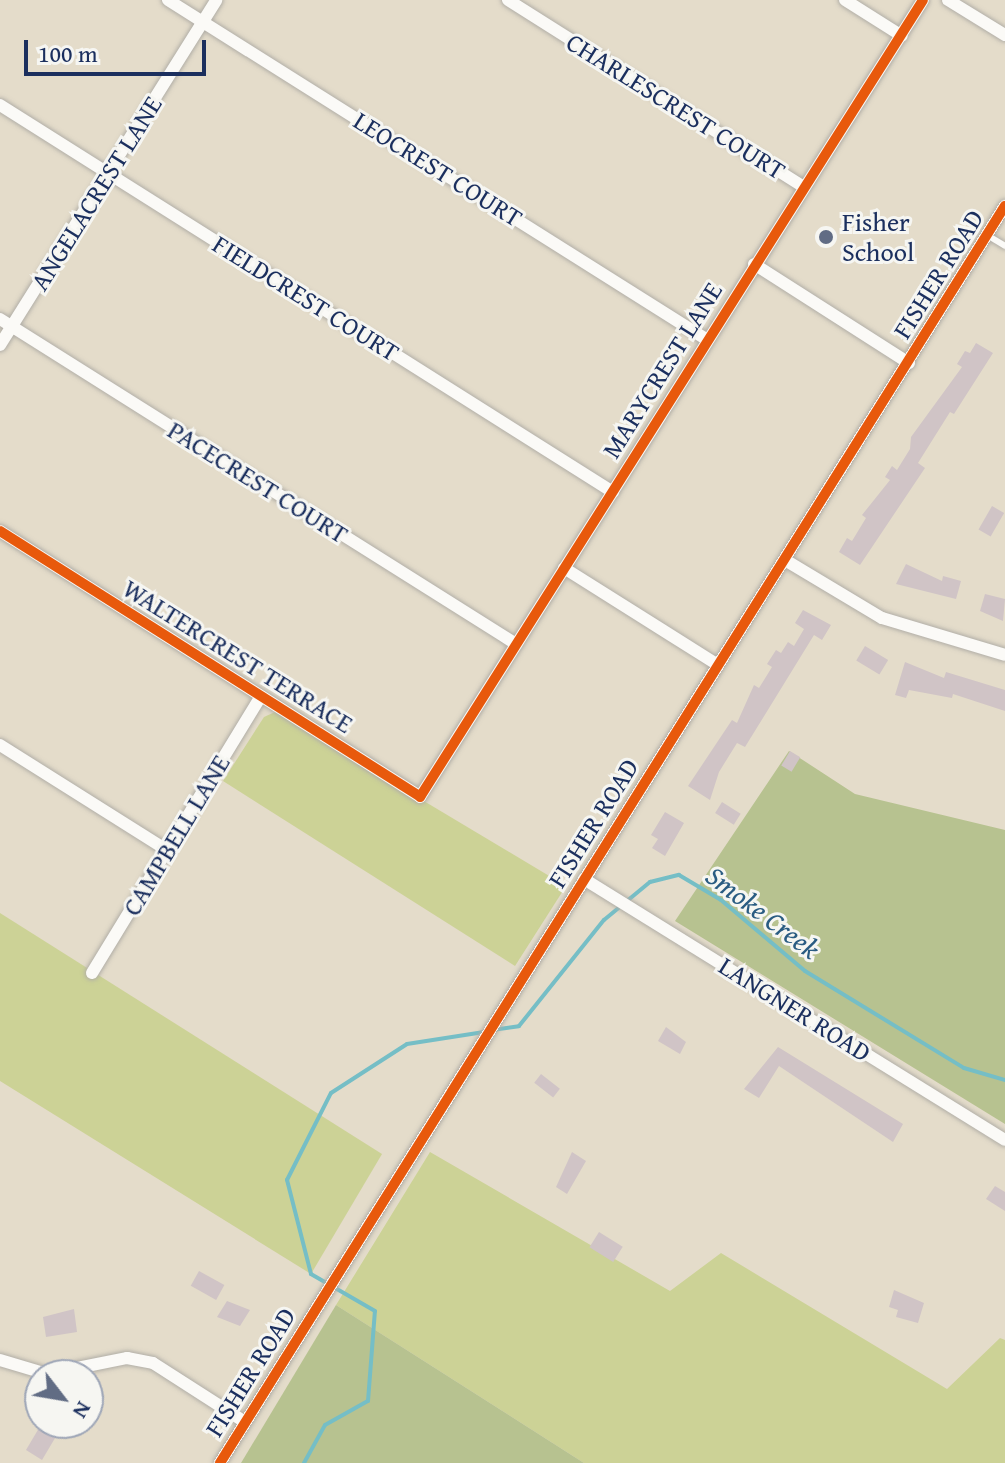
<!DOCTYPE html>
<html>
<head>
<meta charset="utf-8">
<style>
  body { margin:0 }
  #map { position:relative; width:1005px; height:1463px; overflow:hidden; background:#e4dcca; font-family:"Gentium Book Plus",serif }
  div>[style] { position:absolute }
  .green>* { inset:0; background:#ccd296 }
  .forest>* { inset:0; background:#b7c290 }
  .stream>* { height:4px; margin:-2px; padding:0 2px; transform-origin:2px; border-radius:2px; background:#75bec6 }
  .building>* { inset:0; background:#d0c4c6; transform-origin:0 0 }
  .roads { filter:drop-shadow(0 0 2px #b1aea7) drop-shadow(0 0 2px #b1aea7) }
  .lane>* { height:6px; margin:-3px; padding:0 3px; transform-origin:3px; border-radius:3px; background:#fbfaf7 }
  .street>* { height:12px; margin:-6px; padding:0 6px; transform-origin:6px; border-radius:6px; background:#fbfaf7 }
  .cycleway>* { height:10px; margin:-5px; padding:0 5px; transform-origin:5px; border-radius:5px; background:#e8590c }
  .dots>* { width:22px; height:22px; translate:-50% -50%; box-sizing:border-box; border:4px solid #f6f6f2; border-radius:50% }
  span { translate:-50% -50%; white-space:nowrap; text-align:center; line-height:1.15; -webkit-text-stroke:6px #f6f6f2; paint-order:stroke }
  .street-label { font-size:26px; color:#1b2f5e }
  .poi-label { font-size:26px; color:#1b2f5e }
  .left { translate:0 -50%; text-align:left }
  .water-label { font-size:28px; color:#2a5c82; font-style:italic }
  .north { position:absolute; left:24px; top:1359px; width:80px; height:80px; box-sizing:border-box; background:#f6f6f2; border:2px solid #9ea6b7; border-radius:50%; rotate:121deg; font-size:22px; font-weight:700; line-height:32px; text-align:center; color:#1b2f5e }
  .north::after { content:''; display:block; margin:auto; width:28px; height:36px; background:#616c84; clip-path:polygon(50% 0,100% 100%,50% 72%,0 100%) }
  .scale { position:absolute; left:24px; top:40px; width:182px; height:36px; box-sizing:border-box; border:4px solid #1b2f5e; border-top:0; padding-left:10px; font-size:24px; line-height:28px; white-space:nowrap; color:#1b2f5e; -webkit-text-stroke:6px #f6f6f2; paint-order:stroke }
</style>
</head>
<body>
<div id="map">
  <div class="green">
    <div style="clip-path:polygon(275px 712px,566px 886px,515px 966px,223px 781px,264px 717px)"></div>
    <div style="clip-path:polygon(0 913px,382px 1154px,311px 1274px,0 1081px)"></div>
    <div style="clip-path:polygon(430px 1152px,670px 1291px,721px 1253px,947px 1389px,1000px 1338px,1005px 1340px,1005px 1463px,584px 1463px,336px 1305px)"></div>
  </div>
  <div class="forest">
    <div style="clip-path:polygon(789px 751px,855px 794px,1005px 830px,1005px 1124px,675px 921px)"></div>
    <div style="clip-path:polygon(336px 1305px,584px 1463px,241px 1463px)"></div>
  </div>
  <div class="stream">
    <div style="left:492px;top:1030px;width:27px;rotate:-8deg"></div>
    <div style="left:519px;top:1026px;width:136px;rotate:-51.3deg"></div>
    <div style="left:604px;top:920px;width:60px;rotate:-39.6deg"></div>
    <div style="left:650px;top:882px;width:30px;rotate:-14deg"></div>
    <div style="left:679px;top:875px;width:49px;rotate:30.8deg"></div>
    <div style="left:721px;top:900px;width:110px;rotate:40.2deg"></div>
    <div style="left:805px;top:971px;width:186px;rotate:31.4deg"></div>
    <div style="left:964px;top:1068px;width:43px;rotate:16.3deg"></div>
    <div style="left:304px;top:1463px;width:43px;rotate:-61.1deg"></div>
    <div style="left:325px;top:1425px;width:49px;rotate:-29.2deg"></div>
    <div style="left:368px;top:1401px;width:90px;rotate:-85.6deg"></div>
    <div style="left:375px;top:1311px;width:74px;rotate:-150deg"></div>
    <div style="left:311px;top:1274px;width:97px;rotate:-104.3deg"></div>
    <div style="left:287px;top:1180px;width:97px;rotate:-63.2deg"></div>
    <div style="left:331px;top:1093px;width:90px;rotate:-32.8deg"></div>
    <div style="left:407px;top:1044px;width:78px;rotate:-8.9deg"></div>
  </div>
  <div class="building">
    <div style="clip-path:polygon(976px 343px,993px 353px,954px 414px,950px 412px,918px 463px,925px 468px,860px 565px,839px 552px,847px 538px,852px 541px,866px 518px,862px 515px,890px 480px,885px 477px,892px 466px,897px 470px,910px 449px,911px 437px,962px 367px,957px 364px,965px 351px,970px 353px)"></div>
    <div style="left:992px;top:506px;width:14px;height:27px;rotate:30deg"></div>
    <div style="clip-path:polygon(906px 564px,942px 581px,943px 576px,961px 581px,956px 599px,896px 584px)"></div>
    <div style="clip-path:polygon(985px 594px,1005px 599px,1003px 621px,980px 611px)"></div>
    <div style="clip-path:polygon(803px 610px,831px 625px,822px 640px,814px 635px,745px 747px,737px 743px,719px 772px,710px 800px,688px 786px,732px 720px,737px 723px,754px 685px,759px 688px,772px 667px,767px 664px,776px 650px,781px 653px,788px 642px,794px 646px,804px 629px,795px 623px)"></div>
    <div style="left:865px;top:646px;width:27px;height:17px;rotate:31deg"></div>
    <div style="clip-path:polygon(905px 662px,944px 678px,946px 672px,1005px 690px,1005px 711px,953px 694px,952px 698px,909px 690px,906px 698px,895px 695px)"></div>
    <div style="left:790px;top:751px;width:12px;height:17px;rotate:31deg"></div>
    <div style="left:722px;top:802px;width:22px;height:13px;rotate:32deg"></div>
    <div style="clip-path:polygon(665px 812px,684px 823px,665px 856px,652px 848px,658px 839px,651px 835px)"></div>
    <div style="clip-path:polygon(666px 1027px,686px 1042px,680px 1054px,658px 1041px)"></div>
    <div style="clip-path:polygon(778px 1047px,903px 1124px,893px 1142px,779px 1066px,759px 1098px,744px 1089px)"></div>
    <div style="left:541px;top:1074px;width:24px;height:11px;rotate:38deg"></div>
    <div style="clip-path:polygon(572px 1152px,586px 1161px,567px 1194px,556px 1187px)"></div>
    <div style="clip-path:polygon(995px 1186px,1005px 1192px,1005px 1211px,986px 1199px)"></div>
    <div style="left:599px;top:1232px;width:28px;height:18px;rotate:32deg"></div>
    <div style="left:199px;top:1271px;width:29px;height:17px;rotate:29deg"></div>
    <div style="clip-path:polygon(894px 1290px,924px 1303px,918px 1323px,896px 1317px,898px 1310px,889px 1307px)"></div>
    <div style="clip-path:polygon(227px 1301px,250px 1310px,240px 1326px,217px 1317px)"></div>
    <div style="clip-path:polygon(74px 1309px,77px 1332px,46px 1337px,43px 1317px)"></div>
    <div style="clip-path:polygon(42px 1423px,64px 1423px,42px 1460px,26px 1450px)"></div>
  </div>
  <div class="roads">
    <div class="lane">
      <div style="left:987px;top:235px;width:21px;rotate:31deg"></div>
    </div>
    <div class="street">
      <div style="left:168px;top:0;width:636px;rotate:32.22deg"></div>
      <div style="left:508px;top:0;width:350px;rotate:32.3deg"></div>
      <div style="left:845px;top:0;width:67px;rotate:32.3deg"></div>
      <div style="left:948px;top:0;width:67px;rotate:31.6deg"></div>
      <div style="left:0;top:105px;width:725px;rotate:32.27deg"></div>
      <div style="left:754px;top:264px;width:184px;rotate:32.6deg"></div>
      <div style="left:0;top:319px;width:610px;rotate:32.2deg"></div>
      <div style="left:0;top:345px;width:407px;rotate:-57.9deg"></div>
      <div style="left:0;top:531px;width:497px;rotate:32.3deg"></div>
      <div style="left:420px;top:797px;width:942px;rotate:-57.74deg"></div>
      <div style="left:785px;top:560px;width:113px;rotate:30.9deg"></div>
      <div style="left:882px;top:618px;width:128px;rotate:16.7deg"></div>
      <div style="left:564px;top:568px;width:182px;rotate:32.2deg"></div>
      <div style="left:0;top:745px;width:197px;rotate:32.2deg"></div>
      <div style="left:584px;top:879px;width:495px;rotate:31.8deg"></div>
      <div style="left:92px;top:973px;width:324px;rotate:-58.6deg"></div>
      <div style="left:0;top:1360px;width:49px;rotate:16.6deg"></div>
      <div style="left:47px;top:1374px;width:82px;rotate:-11.3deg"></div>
      <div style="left:127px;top:1358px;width:26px;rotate:11deg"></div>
      <div style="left:153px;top:1363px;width:109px;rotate:32.7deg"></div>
      <div style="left:220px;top:1463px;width:1482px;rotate:-58.02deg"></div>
    </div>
  </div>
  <div class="cycleway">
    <div style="left:0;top:531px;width:497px;rotate:32.3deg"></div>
    <div style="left:420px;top:797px;width:942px;rotate:-57.74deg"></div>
    <div style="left:220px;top:1463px;width:1482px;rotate:-58.02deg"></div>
  </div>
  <div class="dots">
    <div style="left:826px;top:237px;background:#616c84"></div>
  </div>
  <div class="street-label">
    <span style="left:676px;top:106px;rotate:32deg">CHARLESCREST COURT</span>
    <span style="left:438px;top:169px;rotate:32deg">LEOCREST COURT</span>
    <span style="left:96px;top:193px;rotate:-58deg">ANGELACREST LANE</span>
    <span style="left:938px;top:274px;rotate:-58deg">FISHER ROAD</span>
    <span style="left:306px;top:298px;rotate:32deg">FIELDCREST COURT</span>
    <span style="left:662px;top:370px;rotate:-58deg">MARYCREST LANE</span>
    <span style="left:258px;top:482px;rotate:32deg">PACECREST COURT</span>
    <span style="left:238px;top:656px;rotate:32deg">WALTERCREST TERRACE</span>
    <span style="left:593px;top:823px;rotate:-58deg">FISHER ROAD</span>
    <span style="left:176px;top:835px;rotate:-59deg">CAMPBELL LANE</span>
    <span style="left:795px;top:1009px;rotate:32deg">LANGNER ROAD</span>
    <span style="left:250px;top:1372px;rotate:-58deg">FISHER ROAD</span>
  </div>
  <div class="poi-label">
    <span class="left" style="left:842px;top:237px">Fisher<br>School</span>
  </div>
  <div class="water-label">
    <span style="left:763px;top:912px;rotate:37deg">Smoke Creek</span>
  </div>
  <div class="north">N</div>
  <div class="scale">100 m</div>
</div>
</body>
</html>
